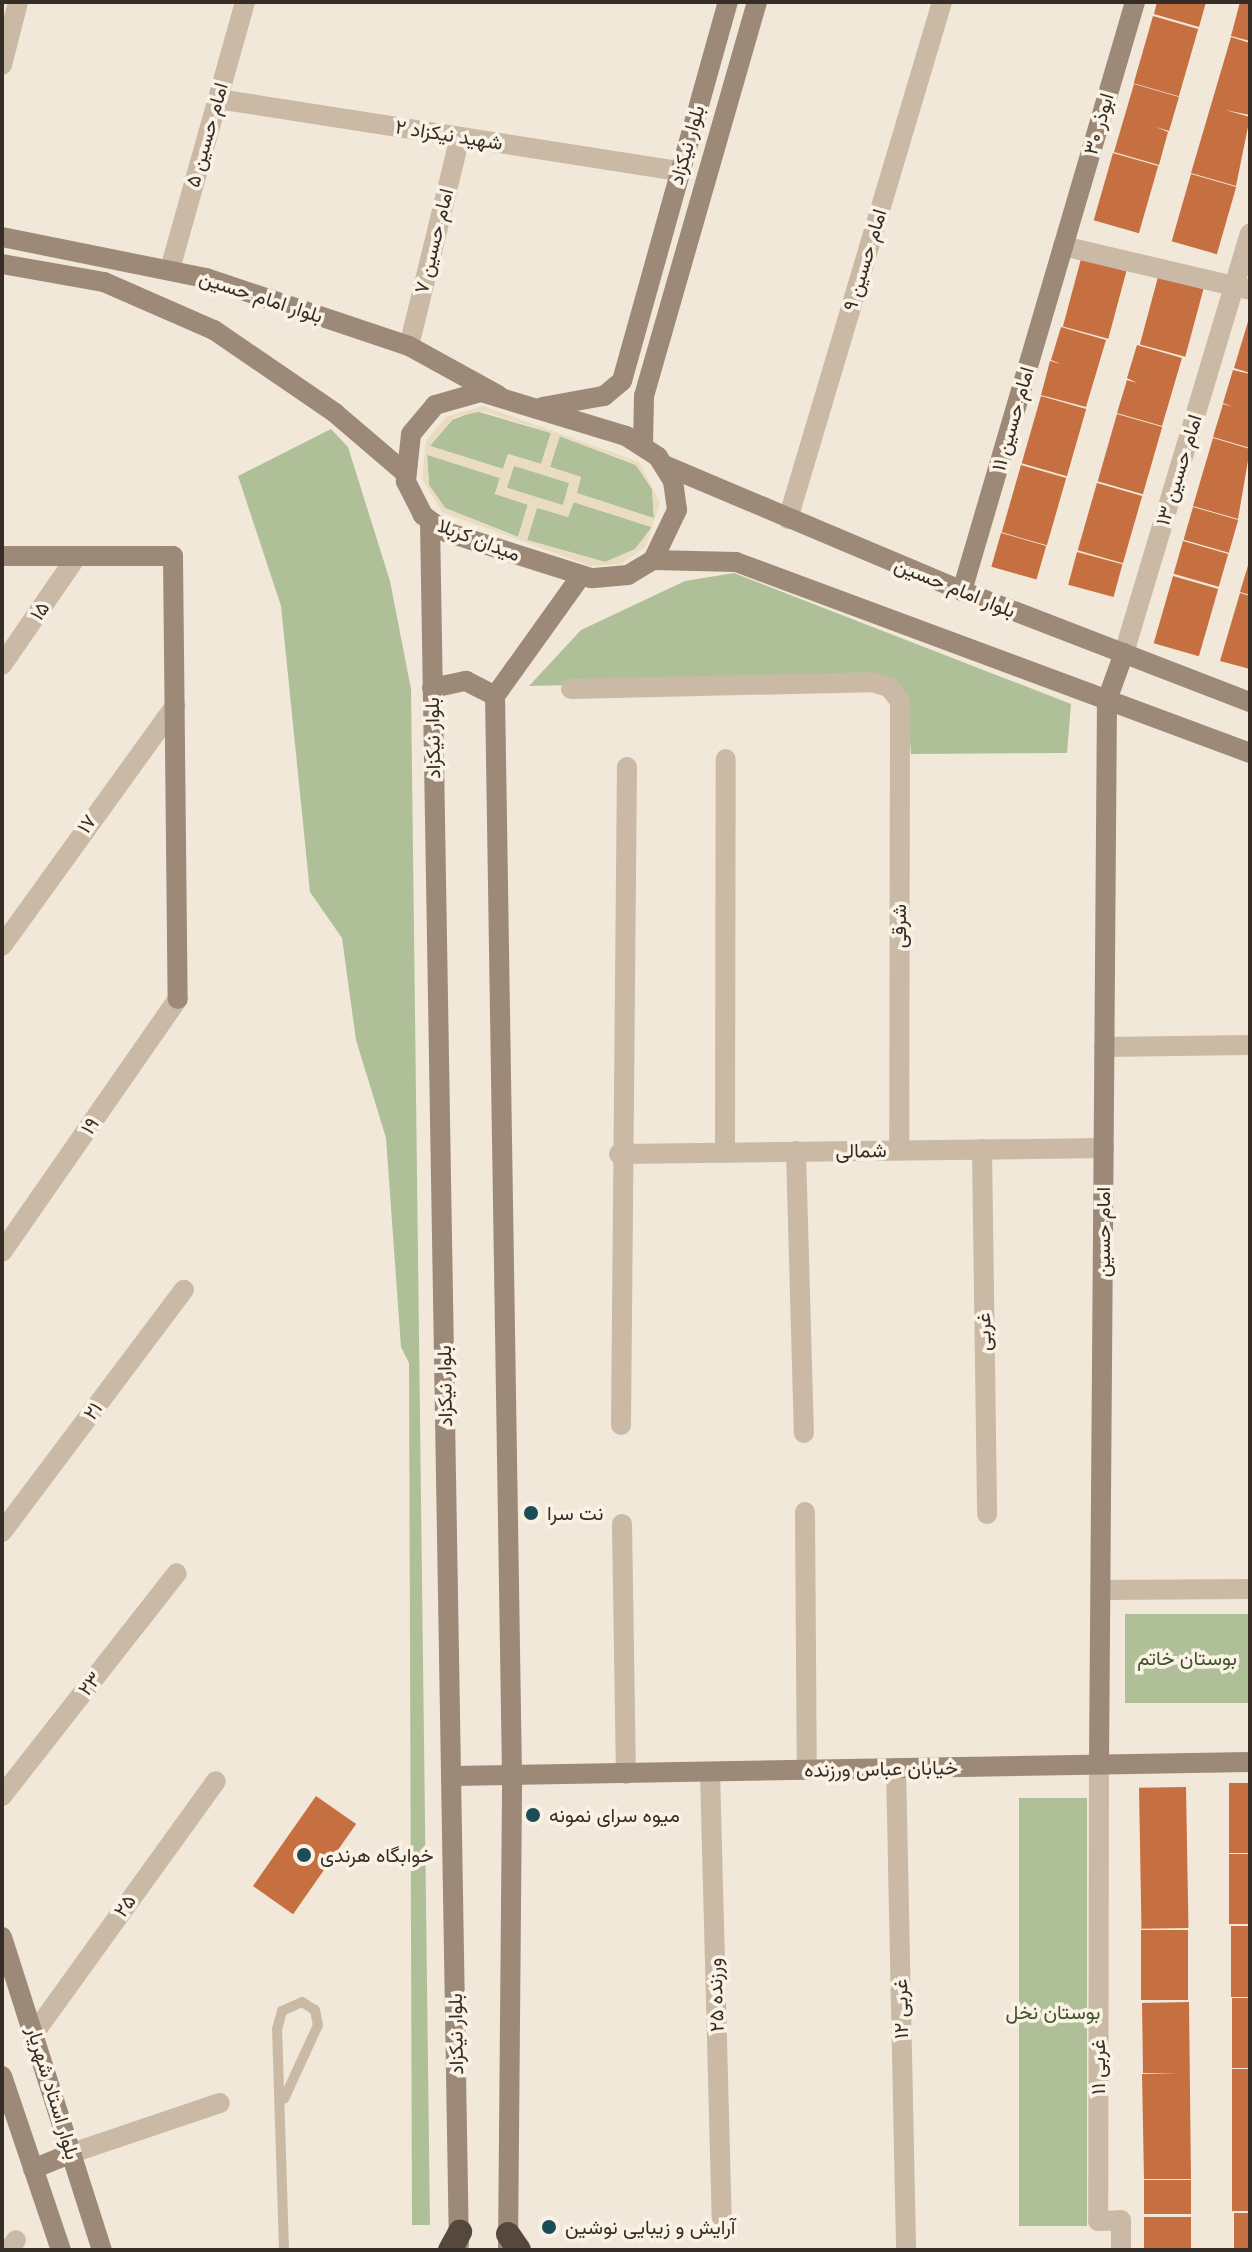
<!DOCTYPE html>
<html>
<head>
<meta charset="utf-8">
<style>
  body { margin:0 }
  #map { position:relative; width:1252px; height:2252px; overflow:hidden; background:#f1e8d9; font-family:"Fira Sans",Vazirmatn,sans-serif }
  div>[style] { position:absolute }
  .green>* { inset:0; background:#afc099; transform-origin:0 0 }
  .plaza>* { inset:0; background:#e9dcc0 }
  .building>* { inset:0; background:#c67042; transform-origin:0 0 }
  .lane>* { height:10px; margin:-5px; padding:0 5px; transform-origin:5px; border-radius:5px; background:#c9b9a5 }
  .street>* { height:20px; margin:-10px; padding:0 10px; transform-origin:10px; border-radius:10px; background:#c9b9a5 }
  .secondary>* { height:20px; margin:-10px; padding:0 10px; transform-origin:10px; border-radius:10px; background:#9d8977 }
  .highway>* { height:24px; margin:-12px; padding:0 12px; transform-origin:12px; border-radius:12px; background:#56483d }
  .dots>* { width:22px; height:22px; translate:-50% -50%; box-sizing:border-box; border:4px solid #f9f2e5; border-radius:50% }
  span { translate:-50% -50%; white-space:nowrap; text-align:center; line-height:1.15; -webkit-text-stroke:7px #f9f2e5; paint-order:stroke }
  .street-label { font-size:20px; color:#352d26 }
  .poi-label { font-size:20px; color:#352d26 }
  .left { translate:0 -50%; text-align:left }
  .park-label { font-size:20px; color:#40532a }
  .frame { position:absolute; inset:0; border:4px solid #352d26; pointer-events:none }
</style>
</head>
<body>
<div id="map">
  <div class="green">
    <div style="clip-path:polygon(476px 411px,551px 433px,541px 464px,508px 454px,503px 469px,430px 446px,449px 421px)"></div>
    <div style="clip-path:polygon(331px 429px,348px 447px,390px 581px,411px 689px,430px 2225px,412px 2225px,409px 1363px,401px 1347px,386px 1138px,356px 1040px,342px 938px,310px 892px,281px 606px,238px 476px)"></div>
    <div style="clip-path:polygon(559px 436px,636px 465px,652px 489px,654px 519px,576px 493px,581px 477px,550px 467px)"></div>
    <div style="clip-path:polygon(427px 454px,500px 478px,495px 494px,528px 504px,518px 537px,445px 508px,429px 485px)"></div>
    <div style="left:514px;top:465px;width:59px;height:24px;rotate:18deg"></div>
    <div style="clip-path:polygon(573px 502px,652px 527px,632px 553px,605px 562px,527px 540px,537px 507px,568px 517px)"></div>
    <div style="clip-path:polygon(734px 573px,1071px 704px,1067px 753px,911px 754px,906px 693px,880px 677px,529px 686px,581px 630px,685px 581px)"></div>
    <div style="left:1125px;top:1614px;width:125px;height:89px"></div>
    <div style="left:1019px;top:1798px;width:68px;height:428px"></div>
  </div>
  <div class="plaza">
    <div style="clip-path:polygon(evenodd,483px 406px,639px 462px,660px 502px,646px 546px,621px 564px,590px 566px,442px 512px,422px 479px,426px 441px,446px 417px,483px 406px,483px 411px,551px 433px,541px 464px,508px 454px,503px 469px,430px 446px,455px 417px,483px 411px,483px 406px,560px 436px,636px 465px,652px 489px,654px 518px,577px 493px,581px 477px,550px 467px,560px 436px,483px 406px,427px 455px,500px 478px,495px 494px,528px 505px,518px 537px,445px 508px,429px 485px,427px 455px,483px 406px,514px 466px,569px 483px,563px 505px,507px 488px,514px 466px,483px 406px,574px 502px,651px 527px,651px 528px,637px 548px,605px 562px,527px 540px,537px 508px,568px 517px,574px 502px)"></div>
  </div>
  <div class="building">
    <div style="clip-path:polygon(1157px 2px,1206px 2px,1199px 27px,1154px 14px)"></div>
    <div style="clip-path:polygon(1240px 2px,1250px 2px,1250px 41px,1231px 36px)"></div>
    <div style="left:1153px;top:16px;width:47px;height:70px;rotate:16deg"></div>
    <div style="clip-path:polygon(1231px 37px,1250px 43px,1250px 115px,1225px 110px,1250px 117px,1236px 186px,1191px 173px)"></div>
    <div style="clip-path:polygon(1134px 84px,1179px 97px,1169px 131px,1156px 127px,1168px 132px,1159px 165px,1114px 152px)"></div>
    <div style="left:1113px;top:153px;width:47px;height:70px;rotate:16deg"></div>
    <div style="left:1191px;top:174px;width:47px;height:70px;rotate:16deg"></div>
    <div style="left:1081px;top:259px;width:47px;height:70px;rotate:15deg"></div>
    <div style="left:1158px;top:277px;width:47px;height:70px;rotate:15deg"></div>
    <div style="clip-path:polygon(1250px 315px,1250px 373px,1234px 368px)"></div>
    <div style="clip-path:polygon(1061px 327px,1106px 340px,1086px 407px,1041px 395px,1050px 361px,1061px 364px,1051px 360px)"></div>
    <div style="clip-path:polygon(1137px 345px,1182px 358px,1162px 426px,1117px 413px,1127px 380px,1137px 383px,1127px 378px)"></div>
    <div style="clip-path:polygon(1233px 370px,1250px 374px,1250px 448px,1213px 437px,1223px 404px,1233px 407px,1223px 403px)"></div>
    <div style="left:1041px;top:396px;width:47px;height:70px;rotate:16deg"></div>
    <div style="left:1117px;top:414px;width:47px;height:70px;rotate:16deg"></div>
    <div style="clip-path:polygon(1213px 438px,1250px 449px,1238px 519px,1193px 506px)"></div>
    <div style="left:1021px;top:465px;width:47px;height:70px;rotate:16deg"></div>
    <div style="left:1097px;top:483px;width:47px;height:70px;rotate:16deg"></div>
    <div style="left:1193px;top:507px;width:47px;height:34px;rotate:16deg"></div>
    <div style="left:1001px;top:533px;width:47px;height:35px;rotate:16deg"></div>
    <div style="left:1183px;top:541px;width:47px;height:34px;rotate:16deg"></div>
    <div style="left:1077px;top:552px;width:47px;height:34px;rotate:15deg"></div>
    <div style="clip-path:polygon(1249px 562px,1250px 563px,1250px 595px,1240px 592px)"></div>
    <div style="left:1173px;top:576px;width:47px;height:70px;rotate:16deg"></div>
    <div style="clip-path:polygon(1240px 593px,1250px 596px,1250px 669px,1220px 661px)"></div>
    <div style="left:1229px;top:1783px;width:21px;height:70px"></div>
    <div style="left:1186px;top:1787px;width:141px;height:47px;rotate:89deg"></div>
    <div style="left:316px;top:1796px;width:49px;height:110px;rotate:35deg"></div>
    <div style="left:1250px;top:1854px;width:70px;height:21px;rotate:90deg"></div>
    <div style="left:1250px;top:1926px;width:71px;height:19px;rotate:90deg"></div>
    <div style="left:1188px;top:1930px;width:70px;height:47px;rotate:90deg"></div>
    <div style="left:1232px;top:1998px;width:18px;height:70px"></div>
    <div style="clip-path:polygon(1189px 2002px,1191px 2179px,1144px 2179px,1142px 2074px,1179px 2073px,1143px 2073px,1142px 2003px)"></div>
    <div style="left:1250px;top:2069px;width:142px;height:18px;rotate:90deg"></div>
    <div style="left:1191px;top:2180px;width:34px;height:47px;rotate:90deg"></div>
    <div style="left:1234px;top:2213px;width:16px;height:37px"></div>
    <div style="left:1144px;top:2217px;width:47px;height:33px"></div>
  </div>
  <div class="lane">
    <div style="left:284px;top:2250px;width:221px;rotate:-91.8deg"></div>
    <div style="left:277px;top:2029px;width:19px;rotate:-74deg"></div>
    <div style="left:282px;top:2011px;width:22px;rotate:-24deg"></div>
    <div style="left:302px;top:2002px;width:15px;rotate:32deg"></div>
    <div style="left:315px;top:2010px;width:15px;rotate:79deg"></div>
    <div style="left:318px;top:2025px;width:81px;rotate:114.7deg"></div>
  </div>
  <div class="street">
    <div style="left:2px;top:65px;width:65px;rotate:-75.7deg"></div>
    <div style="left:218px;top:99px;width:468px;rotate:8.9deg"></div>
    <div style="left:1063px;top:246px;width:192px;rotate:13.2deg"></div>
    <div style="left:170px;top:269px;width:277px;rotate:-74.3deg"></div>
    <div style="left:409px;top:346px;width:215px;rotate:-76.3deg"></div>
    <div style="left:788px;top:519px;width:539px;rotate:-73.41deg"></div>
    <div style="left:1124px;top:653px;width:438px;rotate:-73.3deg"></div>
    <div style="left:2px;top:665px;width:132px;rotate:-55.5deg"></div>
    <div style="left:571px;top:689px;width:300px;rotate:-1.3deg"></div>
    <div style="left:871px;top:682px;width:19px;rotate:16deg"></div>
    <div style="left:889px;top:687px;width:18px;rotate:52deg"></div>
    <div style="left:900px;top:701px;width:449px;rotate:90.1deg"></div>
    <div style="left:2px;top:946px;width:296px;rotate:-54.2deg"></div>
    <div style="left:1104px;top:1047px;width:146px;rotate:-0.8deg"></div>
    <div style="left:982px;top:1149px;width:365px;rotate:89.2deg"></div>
    <div style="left:796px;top:1151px;width:282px;rotate:88.4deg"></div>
    <div style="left:725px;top:1153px;width:394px;rotate:-89.9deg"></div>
    <div style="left:619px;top:1154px;width:485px;rotate:-0.7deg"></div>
    <div style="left:2px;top:1252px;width:308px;rotate:-55.2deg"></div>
    <div style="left:621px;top:1425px;width:658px;rotate:-89.48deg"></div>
    <div style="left:805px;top:1512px;width:258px;rotate:89.6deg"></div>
    <div style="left:622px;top:1524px;width:250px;rotate:89.1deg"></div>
    <div style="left:2px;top:1532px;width:303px;rotate:-53.1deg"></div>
    <div style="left:1101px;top:1590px;width:149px;rotate:-0.4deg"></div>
    <div style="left:1099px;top:1764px;width:457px;rotate:90.1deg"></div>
    <div style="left:1098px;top:2221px;width:23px;rotate:-2deg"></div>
    <div style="left:1121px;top:2220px;width:30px;rotate:90deg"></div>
    <div style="left:896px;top:1768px;width:482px;rotate:88.8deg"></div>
    <div style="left:710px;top:1772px;width:445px;rotate:88.5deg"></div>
    <div style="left:2px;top:1796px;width:283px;rotate:-51.9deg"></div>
    <div style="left:35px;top:2032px;width:309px;rotate:-54.2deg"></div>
    <div style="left:72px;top:2153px;width:156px;rotate:-18.7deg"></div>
    <div style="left:9px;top:2250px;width:12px;rotate:-55deg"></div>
  </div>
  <div class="secondary">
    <div style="left:2px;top:237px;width:208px;rotate:11.4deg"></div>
    <div style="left:206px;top:278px;width:214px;rotate:18.5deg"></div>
    <div style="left:409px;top:346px;width:102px;rotate:28.8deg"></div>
    <div style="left:2px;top:264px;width:104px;rotate:10deg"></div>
    <div style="left:104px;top:282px;width:120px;rotate:23.6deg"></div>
    <div style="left:214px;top:330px;width:147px;rotate:34.4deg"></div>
    <div style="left:335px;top:413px;width:91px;rotate:40.5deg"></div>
    <div style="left:481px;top:392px;width:152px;rotate:16.9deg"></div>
    <div style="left:626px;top:436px;width:38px;rotate:33deg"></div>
    <div style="left:658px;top:457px;width:28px;rotate:58deg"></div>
    <div style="left:673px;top:481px;width:29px;rotate:82deg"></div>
    <div style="left:677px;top:510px;width:55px;rotate:115.6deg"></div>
    <div style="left:653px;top:560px;width:29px;rotate:149deg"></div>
    <div style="left:628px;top:575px;width:37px;rotate:175deg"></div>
    <div style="left:591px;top:578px;width:152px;rotate:-162.4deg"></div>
    <div style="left:446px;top:532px;width:29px;rotate:-144deg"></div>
    <div style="left:423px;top:515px;width:38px;rotate:-117deg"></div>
    <div style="left:406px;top:481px;width:47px;rotate:-83.9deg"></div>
    <div style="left:411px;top:434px;width:38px;rotate:-50deg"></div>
    <div style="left:435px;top:405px;width:48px;rotate:-15.8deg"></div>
    <div style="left:542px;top:407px;width:63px;rotate:-10.1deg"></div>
    <div style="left:604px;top:396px;width:23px;rotate:-40deg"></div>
    <div style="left:622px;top:381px;width:394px;rotate:-74.4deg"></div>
    <div style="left:643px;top:445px;width:49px;rotate:-88.8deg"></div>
    <div style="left:644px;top:396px;width:410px;rotate:-74deg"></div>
    <div style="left:664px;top:465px;width:324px;rotate:22.9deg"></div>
    <div style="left:962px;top:591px;width:309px;rotate:21.1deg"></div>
    <div style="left:430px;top:521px;width:1724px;rotate:89.04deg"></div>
    <div style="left:2px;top:556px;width:171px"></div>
    <div style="left:173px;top:556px;width:443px;rotate:89.4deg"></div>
    <div style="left:653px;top:560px;width:83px;rotate:1.4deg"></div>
    <div style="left:736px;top:562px;width:548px;rotate:20.38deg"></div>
    <div style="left:962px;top:591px;width:614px;rotate:-73.63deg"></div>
    <div style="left:432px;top:688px;width:35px;rotate:-12deg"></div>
    <div style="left:466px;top:681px;width:33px;rotate:27deg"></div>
    <div style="left:1099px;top:1764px;width:1064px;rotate:-89.57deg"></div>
    <div style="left:1107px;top:700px;width:50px;rotate:-70.1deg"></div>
    <div style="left:452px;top:1776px;width:798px;rotate:-1.01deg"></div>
    <div style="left:2px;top:1937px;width:329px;rotate:72.3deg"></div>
    <div style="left:2px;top:2076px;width:184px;rotate:71.3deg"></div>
    <div style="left:33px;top:2169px;width:42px;rotate:-22.3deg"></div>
    <div style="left:508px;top:2250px;width:474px;rotate:-89.5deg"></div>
    <div style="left:512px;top:1776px;width:1080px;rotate:-90.9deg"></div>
    <div style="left:495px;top:696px;width:148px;rotate:-54.4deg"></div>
  </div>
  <div class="highway">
    <div style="left:508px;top:2234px;width:19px;rotate:55deg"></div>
    <div style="left:450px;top:2250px;width:21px;rotate:-61deg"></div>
  </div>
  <div class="dots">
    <div style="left:531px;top:1513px;background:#1c4c56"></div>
    <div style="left:533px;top:1815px;background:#1c4c56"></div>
    <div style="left:304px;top:1855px;background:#1c4c56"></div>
    <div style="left:549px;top:2227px;background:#1c4c56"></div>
  </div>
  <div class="street-label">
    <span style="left:1099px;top:124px;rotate:-74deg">ابوذر ۳۰</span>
    <span style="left:207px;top:135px;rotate:-74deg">امام حسین ۵</span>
    <span style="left:449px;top:135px;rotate:9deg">شهید نیکزاد ۲</span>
    <span style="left:687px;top:145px;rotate:-74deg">بلوار نیکزاد</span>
    <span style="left:434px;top:241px;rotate:-76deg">امام حسین ۷</span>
    <span style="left:865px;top:260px;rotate:-73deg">امام حسین ۹</span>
    <span style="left:261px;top:297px;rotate:18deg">بلوار امام حسین</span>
    <span style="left:1013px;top:419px;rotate:-74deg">امام حسین ۱۱</span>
    <span style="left:1179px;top:470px;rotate:-73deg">امام حسین ۱۳</span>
    <span style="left:479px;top:540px;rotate:21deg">میدان کربلا</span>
    <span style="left:955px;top:588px;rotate:22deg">بلوار امام حسین</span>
    <span style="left:40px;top:611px;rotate:-55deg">۱۵</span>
    <span style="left:433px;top:738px;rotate:-91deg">بلوار نیکزاد</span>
    <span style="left:87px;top:824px;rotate:-55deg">۱۷</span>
    <span style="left:899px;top:926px;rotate:-90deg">شرقی</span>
    <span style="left:90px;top:1126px;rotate:-55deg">۱۹</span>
    <span style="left:861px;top:1151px;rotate:-1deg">شمالی</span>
    <span style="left:1103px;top:1232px;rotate:-90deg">امام حسین</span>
    <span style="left:984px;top:1332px;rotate:-91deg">غربی</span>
    <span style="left:445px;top:1386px;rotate:-91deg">بلوار نیکزاد</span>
    <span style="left:93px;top:1411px;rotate:-53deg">۲۱</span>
    <span style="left:90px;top:1684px;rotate:-52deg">۲۳</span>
    <span style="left:881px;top:1769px;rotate:-1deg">خیابان عباس ورزنده</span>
    <span style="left:125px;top:1906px;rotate:-54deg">۲۵</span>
    <span style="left:716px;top:1995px;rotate:-92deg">ورزنده ۲۵</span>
    <span style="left:901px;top:2009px;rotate:-91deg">غربی ۱۲</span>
    <span style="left:456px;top:2034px;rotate:-91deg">بلوار نیکزاد</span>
    <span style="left:1098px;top:2067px;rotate:-90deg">غربی ۱۱</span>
    <span style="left:53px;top:2093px;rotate:73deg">بلوار استاد شهریار</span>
  </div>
  <div class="poi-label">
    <span class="left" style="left:547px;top:1513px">نت سرا</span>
    <span class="left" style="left:549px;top:1815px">میوه سرای نمونه</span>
    <span class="left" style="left:320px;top:1855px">خوابگاه هرندی</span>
    <span class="left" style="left:565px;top:2227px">آرایش و زیبایی نوشین</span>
  </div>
  <div class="park-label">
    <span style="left:1187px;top:1658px">بوستان خاتم</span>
    <span style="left:1053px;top:2012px">بوستان نخل</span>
  </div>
  <div class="frame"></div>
</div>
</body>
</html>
